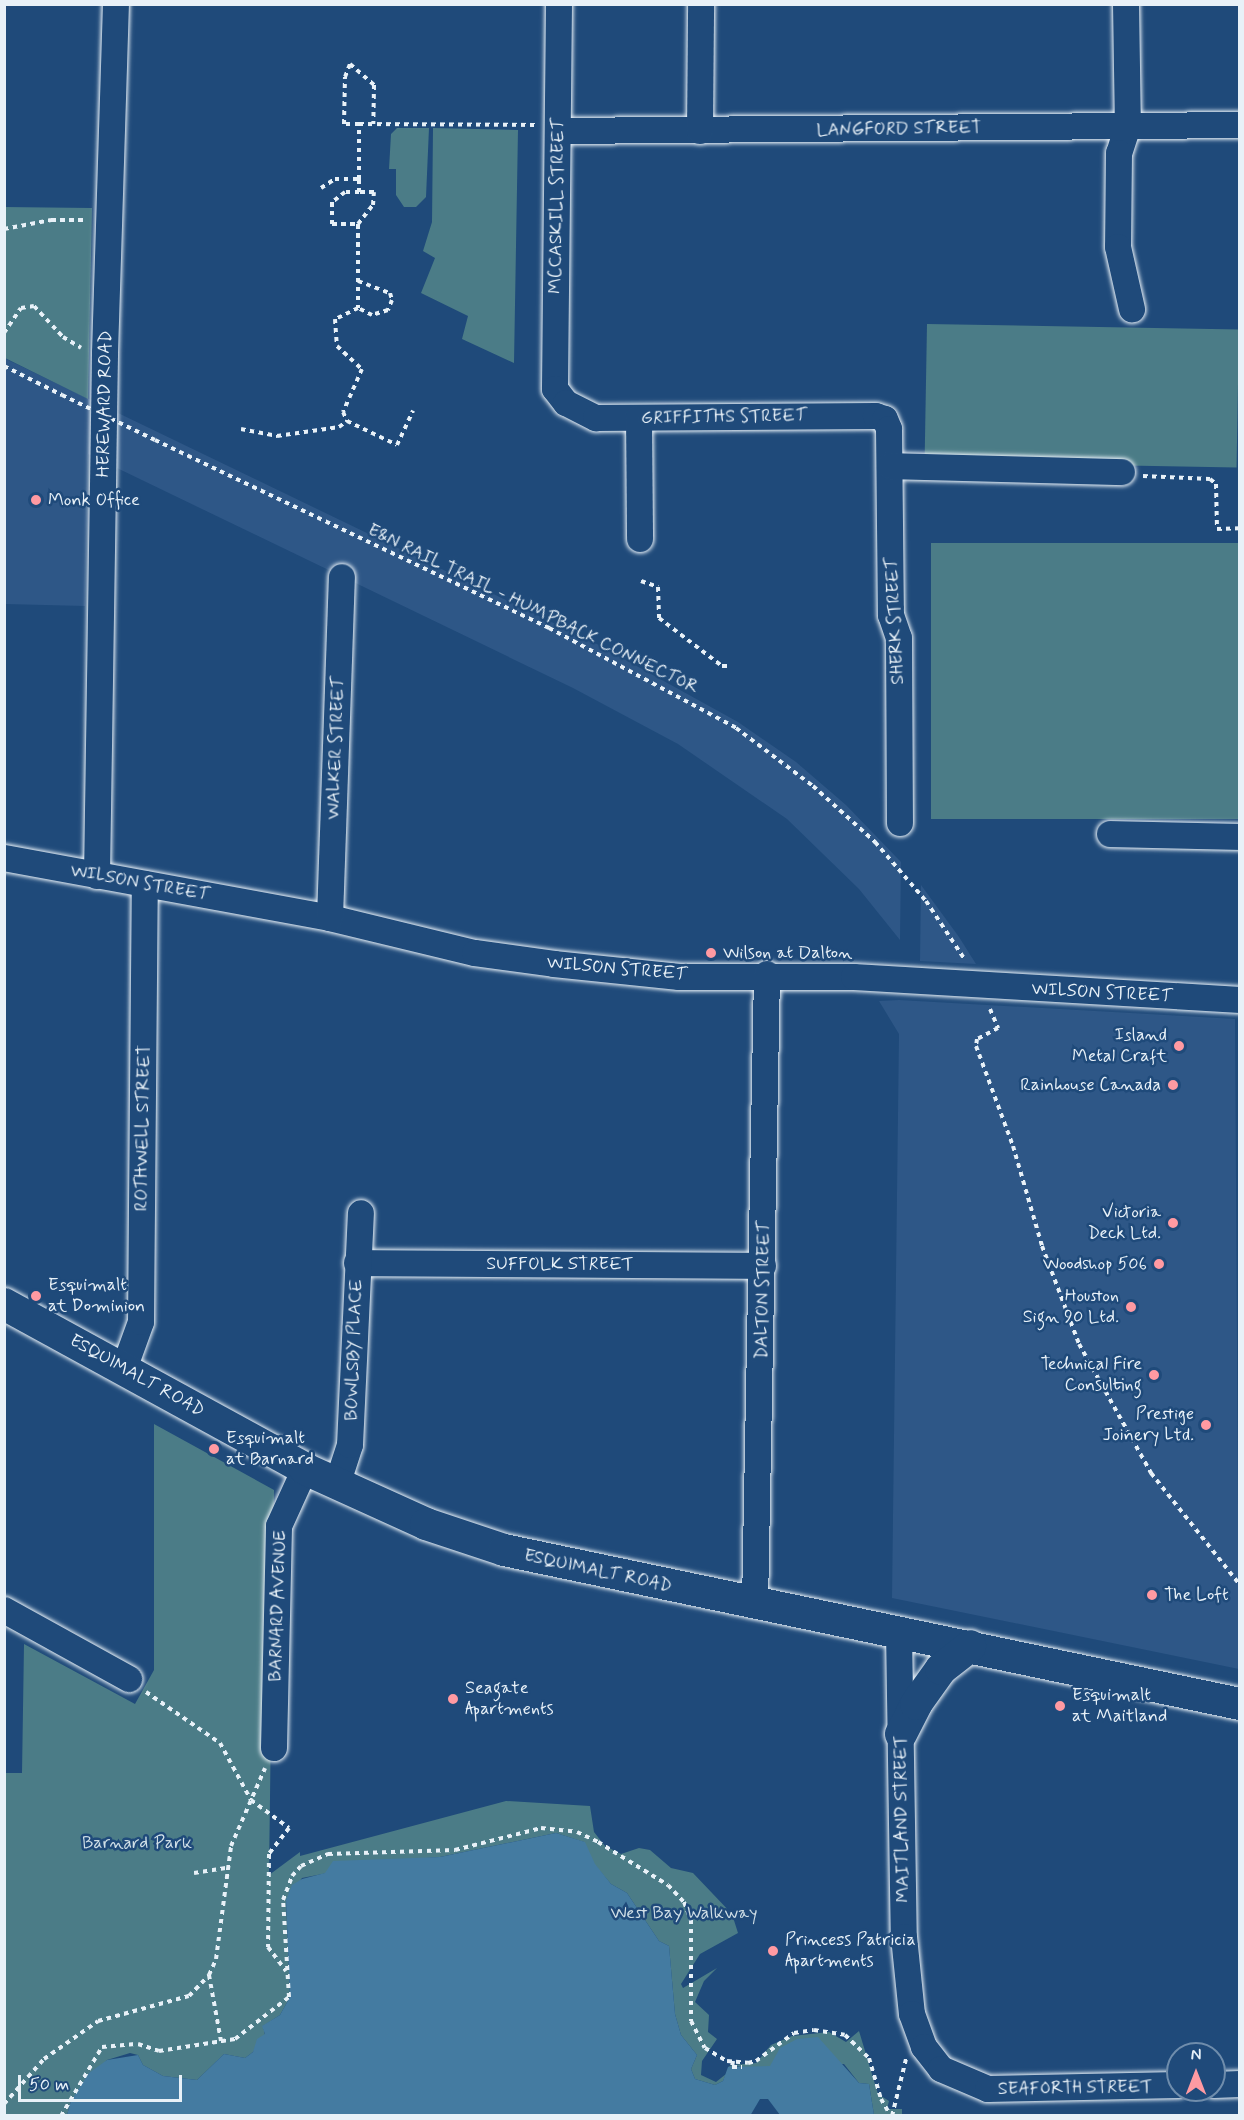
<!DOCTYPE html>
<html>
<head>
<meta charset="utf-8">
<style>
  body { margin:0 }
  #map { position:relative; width:1244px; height:2120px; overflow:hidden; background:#1f4a7a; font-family:Mynerve,sans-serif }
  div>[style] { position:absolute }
  .built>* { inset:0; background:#2e5787 }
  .green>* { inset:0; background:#4b7c87; transform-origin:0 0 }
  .water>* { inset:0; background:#447ba1 }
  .path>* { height:4px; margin-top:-2px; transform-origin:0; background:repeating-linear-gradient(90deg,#e8f1f8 0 4.5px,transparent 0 9px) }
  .roads { filter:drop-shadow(0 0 2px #e8f1f8) drop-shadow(0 0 2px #e8f1f8) }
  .minor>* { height:26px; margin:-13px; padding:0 13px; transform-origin:13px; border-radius:13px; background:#1f4a7a }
  .major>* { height:32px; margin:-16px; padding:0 16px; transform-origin:16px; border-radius:16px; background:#1f4a7a }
  .path-bridge>* { height:4px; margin-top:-2px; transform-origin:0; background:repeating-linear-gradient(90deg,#e8f1f8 0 4.5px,transparent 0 9px) }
  .dots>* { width:16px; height:16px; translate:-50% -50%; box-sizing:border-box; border:3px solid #1f4a7a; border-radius:50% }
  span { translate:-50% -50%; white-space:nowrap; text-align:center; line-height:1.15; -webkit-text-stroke:5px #1f4a7a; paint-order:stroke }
  .street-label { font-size:18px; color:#e8f1f8 }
  .poi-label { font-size:18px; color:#e8f1f8 }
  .left { translate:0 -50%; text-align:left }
  .right { translate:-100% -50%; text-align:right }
  .park-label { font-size:18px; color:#d0dfe7 }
  .frame { position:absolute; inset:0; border:6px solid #e8f1f8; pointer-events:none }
  .north { position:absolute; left:1166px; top:2042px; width:60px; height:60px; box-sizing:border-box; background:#1f4a7a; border:2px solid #6f8dac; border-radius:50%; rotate:0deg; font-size:16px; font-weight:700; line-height:24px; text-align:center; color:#e8f1f8 }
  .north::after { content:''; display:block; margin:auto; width:21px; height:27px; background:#ff9aa2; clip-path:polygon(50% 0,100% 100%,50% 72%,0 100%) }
  .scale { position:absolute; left:18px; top:2075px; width:164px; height:27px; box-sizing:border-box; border:3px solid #e8f1f8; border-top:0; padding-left:8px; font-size:18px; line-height:21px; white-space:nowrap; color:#e8f1f8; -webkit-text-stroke:4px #1f4a7a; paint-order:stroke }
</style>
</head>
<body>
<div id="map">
  <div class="built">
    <div style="clip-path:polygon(4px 358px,595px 643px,738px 722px,796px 762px,846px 805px,901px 862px,900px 940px,859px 889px,787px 819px,678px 744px,573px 688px,88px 454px,85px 606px,5px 604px)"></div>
    <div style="clip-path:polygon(921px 885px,959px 937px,976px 964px,920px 961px)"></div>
    <div style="clip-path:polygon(899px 1000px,1235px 1019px,1239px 1669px,892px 1598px,899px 1034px,879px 1001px)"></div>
  </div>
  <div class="green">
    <div style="clip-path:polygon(397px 128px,429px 128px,426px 197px,416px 207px,404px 207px,396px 195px,396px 169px,389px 169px,391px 134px)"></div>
    <div style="clip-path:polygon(433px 128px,518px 130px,514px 363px,462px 339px,468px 316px,421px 293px,435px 258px,423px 251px,432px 222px)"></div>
    <div style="clip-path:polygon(4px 207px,92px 208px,88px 399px,5px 358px)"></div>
    <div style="left:927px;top:324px;width:312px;height:138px;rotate:1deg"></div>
    <div style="left:931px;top:543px;width:308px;height:276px"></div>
    <div style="clip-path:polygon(154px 1424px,274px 1490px,269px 1875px,300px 1852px,300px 1856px,506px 1801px,590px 1806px,594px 1832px,605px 1846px,621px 1854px,639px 1848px,650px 1850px,671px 1868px,693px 1873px,732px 1914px,738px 1933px,700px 1954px,681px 1984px,683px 1988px,717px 1968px,704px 1981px,695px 2002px,709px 2015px,708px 2032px,717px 2039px,702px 2061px,701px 2075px,716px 2082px,726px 2074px,723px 2081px,715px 2085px,695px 2079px,691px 2069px,697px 2055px,681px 2035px,675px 2014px,669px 1946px,659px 1941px,627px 1893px,611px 1884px,594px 1864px,584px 1842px,556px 1833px,440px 1857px,388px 1861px,302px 1878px,286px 1900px,290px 1997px,280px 2015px,263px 2026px,265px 2035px,253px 2052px,245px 2058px,224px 2054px,197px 2080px,163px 2076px,143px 2065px,138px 2055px,130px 2053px,107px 2060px,71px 2101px,67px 2115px,5px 2116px,4px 1773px,22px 1773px,24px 1644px,135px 1704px,154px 1670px)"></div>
    <div style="clip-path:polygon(859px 2031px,878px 2094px,889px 2101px,887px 2109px,902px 2109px,902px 2115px,874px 2115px,869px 2084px,859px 2083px,844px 2064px,747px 2068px,736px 2066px,735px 2070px,728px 2067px,732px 2065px,756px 2063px,771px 2045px,792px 2036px,829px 2032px,846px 2042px)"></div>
  </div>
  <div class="water">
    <div style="clip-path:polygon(556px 1833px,585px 1842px,595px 1864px,611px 1884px,627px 1893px,659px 1941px,669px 1946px,675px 2014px,681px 2035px,697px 2055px,691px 2069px,695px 2079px,715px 2085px,723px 2081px,728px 2067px,770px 2066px,780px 2048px,797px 2039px,818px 2037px,859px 2083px,869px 2084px,874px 2115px,780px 2115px,768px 2099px,760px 2099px,750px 2116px,67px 2115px,71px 2101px,89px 2073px,107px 2060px,138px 2055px,143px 2065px,163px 2076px,197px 2080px,224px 2054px,245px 2058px,253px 2052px,257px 2039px,265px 2034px,262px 2026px,280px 2015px,290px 1997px,286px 1900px,292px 1885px,302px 1879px,325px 1873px,333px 1861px,440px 1857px)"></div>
  </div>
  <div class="path">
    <div style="left:359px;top:124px;width:15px;rotate:180deg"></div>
    <div style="left:344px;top:124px;width:47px;rotate:-88.8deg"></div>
    <div style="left:345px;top:77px;width:14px;rotate:-69deg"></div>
    <div style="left:350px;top:64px;width:32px;rotate:41deg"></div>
    <div style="left:374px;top:85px;width:39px;rotate:91deg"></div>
    <div style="left:359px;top:179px;width:13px;rotate:90deg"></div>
    <div style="left:359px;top:192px;width:14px;rotate:180deg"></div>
    <div style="left:345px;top:192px;width:16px;rotate:142deg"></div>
    <div style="left:332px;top:202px;width:22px;rotate:90deg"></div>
    <div style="left:332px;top:224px;width:26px"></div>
    <div style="left:358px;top:224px;width:84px;rotate:90deg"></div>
    <div style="left:358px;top:308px;width:25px;rotate:154deg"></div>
    <div style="left:335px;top:319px;width:27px;rotate:86deg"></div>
    <div style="left:337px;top:346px;width:34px;rotate:43deg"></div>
    <div style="left:362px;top:369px;width:47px;rotate:113.8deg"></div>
    <div style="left:343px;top:412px;width:10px;rotate:66deg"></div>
    <div style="left:347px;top:421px;width:55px;rotate:25.6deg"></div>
    <div style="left:397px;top:445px;width:38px;rotate:-65deg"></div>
    <div style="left:321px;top:188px;width:17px;rotate:-33deg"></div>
    <div style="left:335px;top:179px;width:24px"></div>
    <div style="left:359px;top:179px;width:55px;rotate:-90deg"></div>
    <div style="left:359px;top:124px;width:176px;rotate:0.3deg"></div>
    <div style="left:358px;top:224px;width:24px;rotate:-52deg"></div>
    <div style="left:373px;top:205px;width:13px;rotate:-86deg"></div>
    <div style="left:374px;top:192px;width:15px;rotate:180deg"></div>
    <div style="left:4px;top:229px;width:48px;rotate:-10.8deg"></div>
    <div style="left:51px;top:220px;width:35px"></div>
    <div style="left:358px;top:281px;width:34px;rotate:21deg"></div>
    <div style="left:390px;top:293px;width:7px;rotate:74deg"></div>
    <div style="left:392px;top:300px;width:11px;rotate:112deg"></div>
    <div style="left:388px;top:310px;width:17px;rotate:163deg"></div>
    <div style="left:372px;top:315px;width:16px;rotate:-153deg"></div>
    <div style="left:4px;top:333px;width:30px;rotate:-56deg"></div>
    <div style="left:21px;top:308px;width:13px;rotate:-9deg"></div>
    <div style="left:34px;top:306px;width:42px;rotate:46.9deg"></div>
    <div style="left:63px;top:337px;width:21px;rotate:31deg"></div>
    <div style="left:4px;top:366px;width:65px;rotate:26.6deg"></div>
    <div style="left:241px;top:429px;width:37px;rotate:11deg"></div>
    <div style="left:277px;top:436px;width:63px;rotate:-8.3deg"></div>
    <div style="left:339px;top:427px;width:10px;rotate:-37deg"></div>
    <div style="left:155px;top:440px;width:437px;rotate:25.5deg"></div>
    <div style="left:549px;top:628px;width:212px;rotate:28.1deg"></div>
    <div style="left:736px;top:728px;width:96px;rotate:37deg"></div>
    <div style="left:813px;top:786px;width:84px;rotate:42.1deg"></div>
    <div style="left:875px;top:842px;width:78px;rotate:49.2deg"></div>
    <div style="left:926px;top:901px;width:71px;rotate:56.5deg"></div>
    <div style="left:1143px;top:476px;width:67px;rotate:2.6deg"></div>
    <div style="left:1210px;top:479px;width:8px;rotate:40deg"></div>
    <div style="left:1216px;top:484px;width:45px;rotate:88.7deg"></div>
    <div style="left:1217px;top:529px;width:23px;rotate:-2deg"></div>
    <div style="left:641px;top:581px;width:18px;rotate:19deg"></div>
    <div style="left:658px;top:587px;width:31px;rotate:88deg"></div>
    <div style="left:659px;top:618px;width:79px;rotate:37.3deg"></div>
    <div style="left:722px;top:666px;width:5px"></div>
    <div style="left:990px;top:1009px;width:21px;rotate:67deg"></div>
    <div style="left:998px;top:1028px;width:24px;rotate:152deg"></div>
    <div style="left:977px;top:1039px;width:7px;rotate:98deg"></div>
    <div style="left:976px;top:1046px;width:107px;rotate:69.7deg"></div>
    <div style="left:1013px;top:1146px;width:104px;rotate:73.8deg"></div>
    <div style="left:1042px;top:1246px;width:105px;rotate:69.3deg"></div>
    <div style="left:1079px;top:1344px;width:148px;rotate:60.8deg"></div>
    <div style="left:1151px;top:1473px;width:143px;rotate:51.5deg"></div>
    <div style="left:146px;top:1692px;width:90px;rotate:34.6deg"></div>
    <div style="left:220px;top:1743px;width:65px;rotate:61.5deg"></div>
    <div style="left:251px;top:1800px;width:47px;rotate:36.4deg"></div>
    <div style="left:289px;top:1828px;width:33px;rotate:128deg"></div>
    <div style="left:269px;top:1854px;width:93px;rotate:90.6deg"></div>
    <div style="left:268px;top:1947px;width:30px;rotate:53deg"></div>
    <div style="left:194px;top:1873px;width:32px;rotate:-9deg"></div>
    <div style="left:209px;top:1975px;width:67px;rotate:79.7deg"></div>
    <div style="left:733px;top:2061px;width:6px;rotate:99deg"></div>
    <div style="left:732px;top:2067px;width:10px"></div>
    <div style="left:4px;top:2104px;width:60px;rotate:-48.4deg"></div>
    <div style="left:44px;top:2059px;width:66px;rotate:-35.1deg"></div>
    <div style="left:98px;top:2021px;width:94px;rotate:-15.4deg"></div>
    <div style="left:189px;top:1996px;width:29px;rotate:-46deg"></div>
    <div style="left:209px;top:1975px;width:17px;rotate:-66deg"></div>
    <div style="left:216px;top:1959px;width:114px;rotate:-82.4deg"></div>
    <div style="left:231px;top:1846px;width:85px;rotate:-66.4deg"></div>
    <div style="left:61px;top:2116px;width:80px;rotate:-59.3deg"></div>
    <div style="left:102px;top:2047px;width:36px;rotate:-5deg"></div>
    <div style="left:138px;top:2044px;width:22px;rotate:18deg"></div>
    <div style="left:159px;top:2051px;width:77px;rotate:-9deg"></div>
    <div style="left:235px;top:2039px;width:68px;rotate:-37.9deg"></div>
    <div style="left:289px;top:1997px;width:97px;rotate:-93.5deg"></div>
    <div style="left:283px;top:1900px;width:26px;rotate:-69deg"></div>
    <div style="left:292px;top:1876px;width:13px;rotate:-48deg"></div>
    <div style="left:301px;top:1866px;width:30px;rotate:-24deg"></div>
    <div style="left:328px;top:1854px;width:127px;rotate:-1.8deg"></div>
    <div style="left:455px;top:1850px;width:89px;rotate:-14.3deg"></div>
    <div style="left:541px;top:1828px;width:36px;rotate:6deg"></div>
    <div style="left:577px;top:1832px;width:23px;rotate:25deg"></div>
    <div style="left:598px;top:1842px;width:82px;rotate:31.6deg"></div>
    <div style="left:668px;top:1885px;width:23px;rotate:47deg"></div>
    <div style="left:684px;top:1902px;width:19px;rotate:69deg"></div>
    <div style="left:691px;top:1920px;width:101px;rotate:90deg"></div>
    <div style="left:691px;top:2021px;width:30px;rotate:63deg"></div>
    <div style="left:705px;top:2048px;width:26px;rotate:31deg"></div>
    <div style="left:727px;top:2061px;width:21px;rotate:5deg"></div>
    <div style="left:748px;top:2063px;width:8px;rotate:-14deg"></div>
    <div style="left:756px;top:2061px;width:47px;rotate:-36.4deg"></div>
    <div style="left:794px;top:2033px;width:20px;rotate:-9deg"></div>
    <div style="left:814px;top:2030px;width:31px;rotate:9deg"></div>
    <div style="left:845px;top:2035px;width:33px;rotate:44deg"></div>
    <div style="left:869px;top:2058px;width:43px;rotate:73.7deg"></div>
    <div style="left:881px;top:2099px;width:20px;rotate:60deg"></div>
    <div style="left:892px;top:2116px;width:59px;rotate:-76.2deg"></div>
  </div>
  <div class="roads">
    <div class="minor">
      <div style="left:559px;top:4px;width:385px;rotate:90.6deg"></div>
      <div style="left:555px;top:389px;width:18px;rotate:52deg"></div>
      <div style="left:566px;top:403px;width:34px;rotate:27deg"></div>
      <div style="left:596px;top:418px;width:280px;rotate:-0.4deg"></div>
      <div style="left:876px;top:416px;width:9px;rotate:18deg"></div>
      <div style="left:885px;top:419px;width:11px;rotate:68deg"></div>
      <div style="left:889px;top:429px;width:186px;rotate:89.4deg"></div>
      <div style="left:891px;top:615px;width:24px;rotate:71deg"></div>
      <div style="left:899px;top:638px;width:185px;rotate:89.7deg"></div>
      <div style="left:1126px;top:4px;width:122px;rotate:89.1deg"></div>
      <div style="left:1128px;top:126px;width:28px;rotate:108deg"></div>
      <div style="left:1119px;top:153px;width:94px;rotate:90.6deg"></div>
      <div style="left:1118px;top:247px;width:64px;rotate:77.3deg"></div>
      <div style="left:558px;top:131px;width:682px;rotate:-0.5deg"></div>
      <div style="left:700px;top:131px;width:127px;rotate:-89.5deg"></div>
      <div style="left:639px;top:418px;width:121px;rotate:89.5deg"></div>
      <div style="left:890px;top:466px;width:232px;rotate:1.5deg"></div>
      <div style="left:1110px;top:834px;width:130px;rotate:1.3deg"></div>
      <div style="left:4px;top:858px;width:331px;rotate:10.4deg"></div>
      <div style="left:330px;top:918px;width:149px;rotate:13.6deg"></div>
      <div style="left:475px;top:953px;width:80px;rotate:7.9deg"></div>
      <div style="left:554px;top:964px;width:126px;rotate:5.9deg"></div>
      <div style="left:679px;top:977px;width:175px"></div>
      <div style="left:854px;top:977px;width:387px;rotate:3.4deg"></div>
      <div style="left:97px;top:876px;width:523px;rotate:-89.12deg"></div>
      <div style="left:105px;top:353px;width:349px;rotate:-88.2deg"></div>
      <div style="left:330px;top:918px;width:341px;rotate:-88deg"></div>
      <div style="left:357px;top:1263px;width:406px;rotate:0.4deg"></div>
      <div style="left:124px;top:1369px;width:50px;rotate:-70.1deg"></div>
      <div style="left:141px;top:1322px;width:438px;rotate:-89.5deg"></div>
      <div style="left:337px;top:1485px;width:42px;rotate:-72deg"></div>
      <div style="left:350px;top:1445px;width:232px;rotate:-87.3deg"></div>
      <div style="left:755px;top:1605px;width:631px;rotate:-88.91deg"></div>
      <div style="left:4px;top:1610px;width:143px;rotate:28.9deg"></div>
      <div style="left:899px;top:1632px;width:305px;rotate:89.1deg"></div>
      <div style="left:904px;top:1937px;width:77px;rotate:84.1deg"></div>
      <div style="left:912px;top:2014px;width:35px;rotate:70deg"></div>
      <div style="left:924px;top:2047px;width:28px;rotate:52deg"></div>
      <div style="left:941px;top:2069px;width:51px;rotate:23.1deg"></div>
      <div style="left:988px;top:2089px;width:190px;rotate:-1.2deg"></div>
      <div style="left:274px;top:1748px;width:222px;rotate:-88.7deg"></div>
      <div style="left:279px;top:1526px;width:63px;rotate:-65.5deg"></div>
      <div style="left:1214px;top:2085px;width:26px;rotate:-2deg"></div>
    </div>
    <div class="major">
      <div style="left:4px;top:1304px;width:343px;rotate:28.7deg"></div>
      <div style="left:305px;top:1469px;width:133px;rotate:24.4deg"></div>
      <div style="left:426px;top:1524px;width:82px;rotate:18.4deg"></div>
      <div style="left:504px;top:1550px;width:752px;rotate:11.82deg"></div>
      <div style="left:901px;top:1734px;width:34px;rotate:-63deg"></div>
      <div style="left:916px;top:1704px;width:43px;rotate:-54.5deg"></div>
      <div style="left:941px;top:1669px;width:37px;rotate:-38deg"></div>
    </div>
  </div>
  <div class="path-bridge">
    <div style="left:62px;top:395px;width:103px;rotate:25.8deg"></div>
  </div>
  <div class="dots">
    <div style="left:36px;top:500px;background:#ff9aa2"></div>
    <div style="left:711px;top:953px;background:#ff9aa2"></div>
    <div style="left:1179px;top:1046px;background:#ff9aa2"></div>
    <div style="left:1173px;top:1085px;background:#ff9aa2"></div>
    <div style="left:1173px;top:1223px;background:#ff9aa2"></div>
    <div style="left:1159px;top:1264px;background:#ff9aa2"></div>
    <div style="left:36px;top:1296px;background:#ff9aa2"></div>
    <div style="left:1131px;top:1307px;background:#ff9aa2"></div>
    <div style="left:1154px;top:1375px;background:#ff9aa2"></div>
    <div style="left:1206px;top:1425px;background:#ff9aa2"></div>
    <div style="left:214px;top:1449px;background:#ff9aa2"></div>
    <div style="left:1152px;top:1595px;background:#ff9aa2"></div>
    <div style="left:453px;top:1699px;background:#ff9aa2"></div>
    <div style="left:1060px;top:1706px;background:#ff9aa2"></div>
    <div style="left:773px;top:1951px;background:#ff9aa2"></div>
  </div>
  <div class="street-label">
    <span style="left:899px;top:129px;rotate:-1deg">LANGFORD STREET</span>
    <span style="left:557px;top:206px;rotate:-89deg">MCCASKILL STREET</span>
    <span style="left:105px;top:404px;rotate:-89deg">HEREWARD ROAD</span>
    <span style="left:724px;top:417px;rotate:-1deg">GRIFFITHS STREET</span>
    <span style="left:533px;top:609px;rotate:26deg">E&amp;N RAIL TRAIL - HUMPBACK CONNECTOR</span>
    <span style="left:895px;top:621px;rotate:-93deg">SHERK STREET</span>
    <span style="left:336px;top:748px;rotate:-88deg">WALKER STREET</span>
    <span style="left:140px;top:883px;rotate:10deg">WILSON STREET</span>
    <span style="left:617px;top:969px;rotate:5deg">WILSON STREET</span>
    <span style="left:1102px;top:993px;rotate:3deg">WILSON STREET</span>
    <span style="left:143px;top:1128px;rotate:-89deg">ROTHWELL STREET</span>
    <span style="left:560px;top:1264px">SUFFOLK STREET</span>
    <span style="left:763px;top:1290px;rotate:-89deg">DALTON STREET</span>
    <span style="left:354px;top:1350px;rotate:-88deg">BOWLSBY PLACE</span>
    <span style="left:137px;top:1376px;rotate:29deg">ESQUIMALT ROAD</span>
    <span style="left:598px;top:1571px;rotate:12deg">ESQUIMALT ROAD</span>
    <span style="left:278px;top:1606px;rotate:-88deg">BARNARD AVENUE</span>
    <span style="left:902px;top:1819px;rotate:-91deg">MAITLAND STREET</span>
    <span style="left:1075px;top:2088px;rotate:-1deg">SEAFORTH STREET</span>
  </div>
  <div class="poi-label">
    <span class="left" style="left:48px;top:500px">Monk Office</span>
    <span class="left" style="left:723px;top:953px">Wilson at Dalton</span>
    <span class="right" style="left:1167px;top:1046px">Island<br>Metal Craft</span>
    <span class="right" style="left:1161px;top:1085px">Rainhouse Canada</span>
    <span class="right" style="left:1161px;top:1223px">Victoria<br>Deck Ltd.</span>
    <span class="right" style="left:1147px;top:1264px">Woodshop 506</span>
    <span class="left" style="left:48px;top:1296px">Esquimalt<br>at Dominion</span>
    <span class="right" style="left:1119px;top:1307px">Houston<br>Sign 90 Ltd.</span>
    <span class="right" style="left:1142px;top:1375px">Technical Fire<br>Consulting</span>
    <span class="right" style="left:1194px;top:1425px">Prestige<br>Joinery Ltd.</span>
    <span class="left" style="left:226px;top:1449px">Esquimalt<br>at Barnard</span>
    <span class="left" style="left:1164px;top:1595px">The Loft</span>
    <span class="left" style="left:465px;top:1699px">Seagate<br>Apartments</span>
    <span class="left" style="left:1072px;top:1706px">Esquimalt<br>at Maitland</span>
    <span class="left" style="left:785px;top:1951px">Princess Patricia<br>Apartments</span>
  </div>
  <div class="park-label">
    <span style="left:137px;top:1843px">Barnard Park</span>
    <span style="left:684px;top:1913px">West Bay Walkway</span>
  </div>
  <div class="frame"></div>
  <div class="north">N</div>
  <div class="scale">50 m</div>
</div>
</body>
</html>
